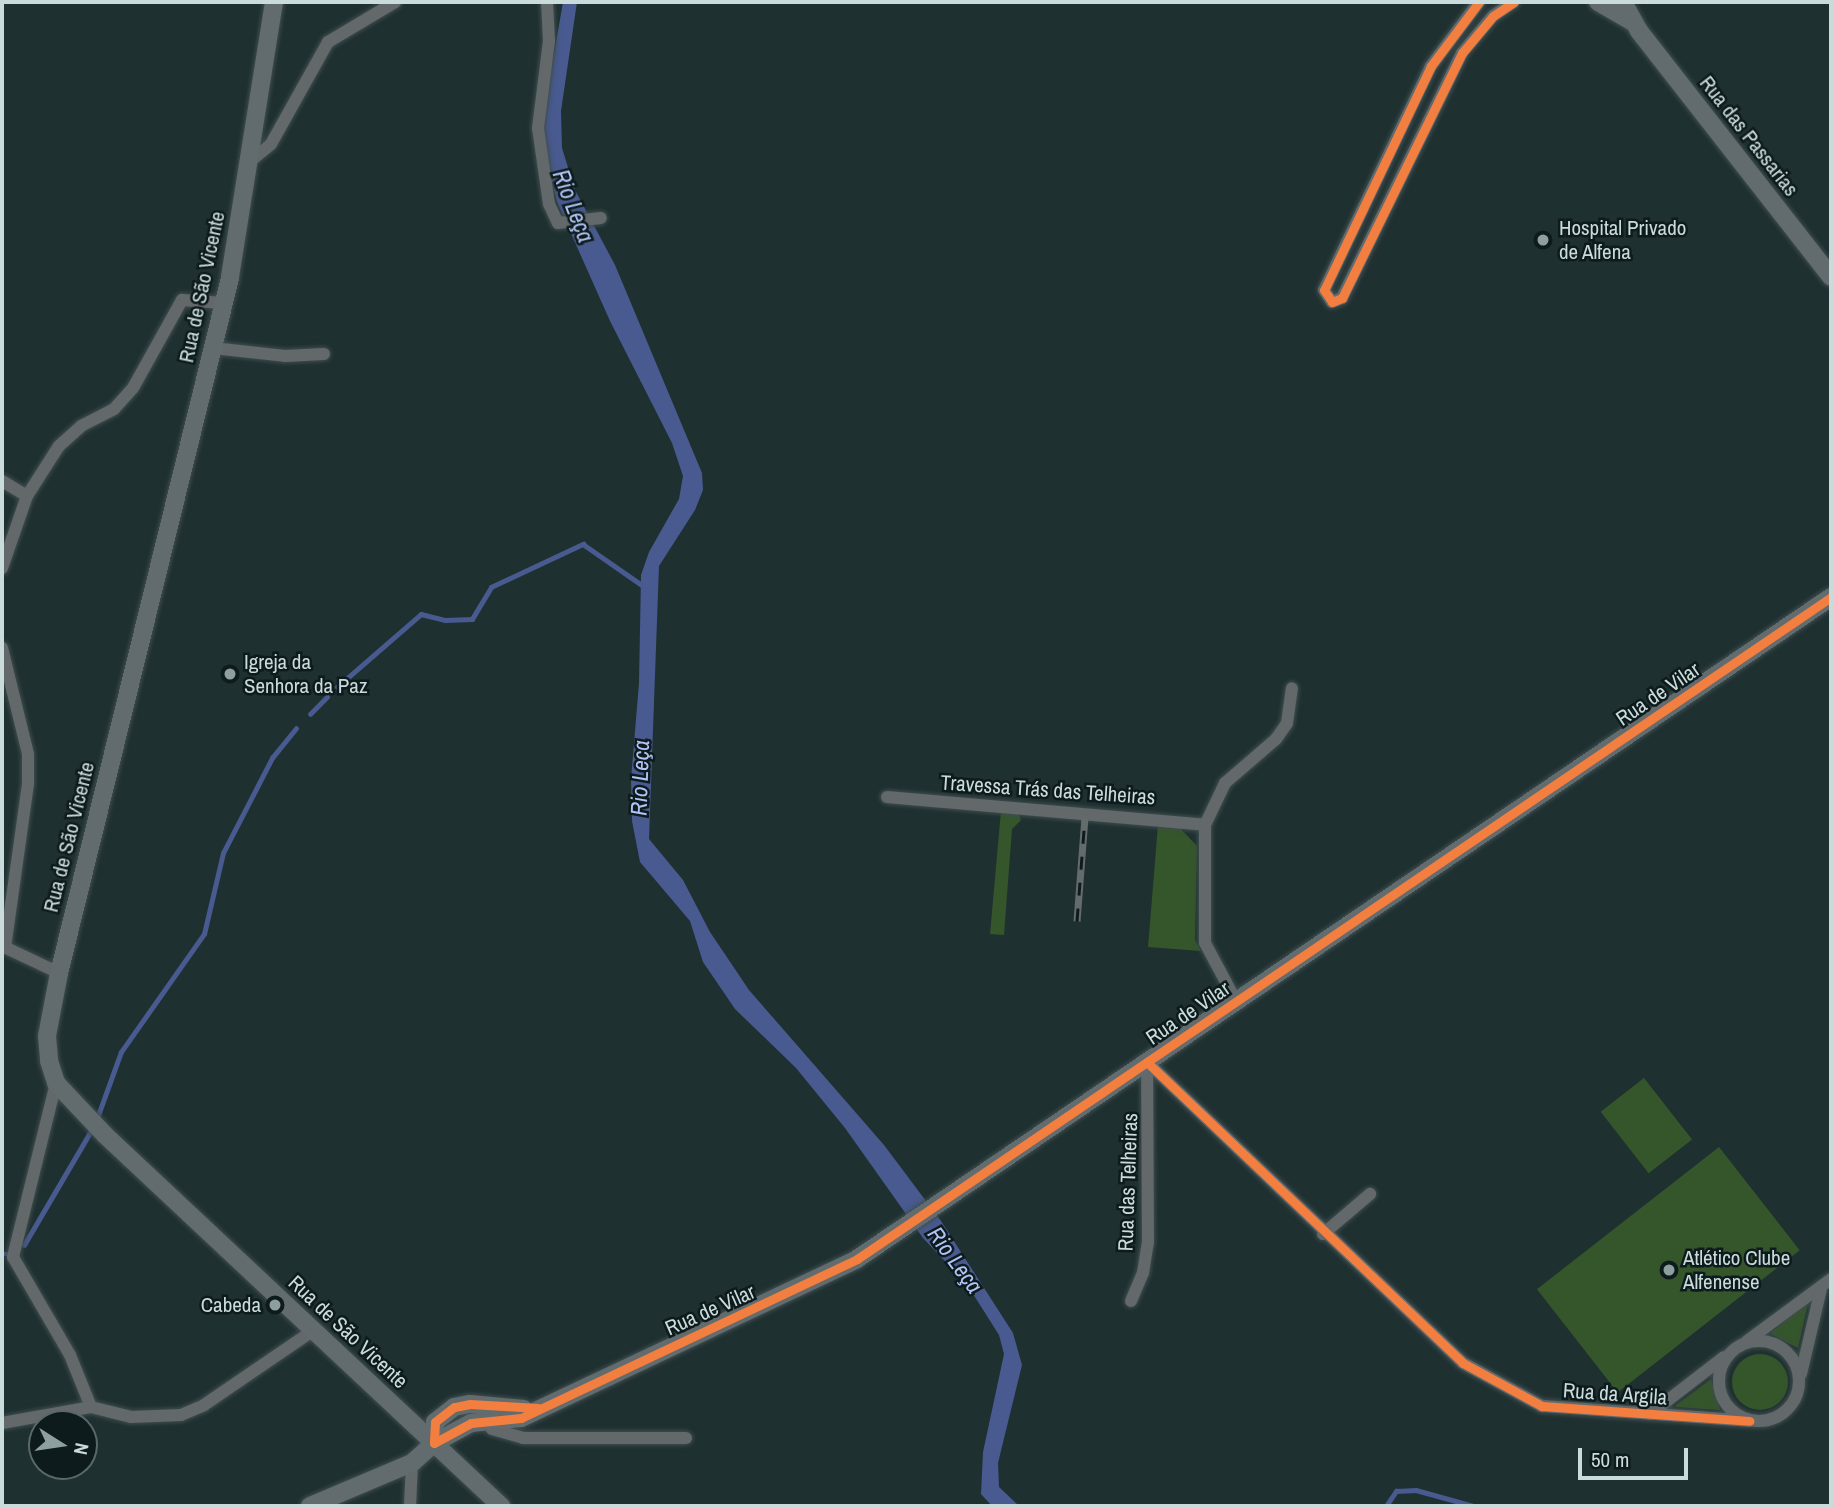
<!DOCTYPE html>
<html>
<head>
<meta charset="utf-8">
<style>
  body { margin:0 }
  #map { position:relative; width:1833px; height:1508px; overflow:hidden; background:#1f3031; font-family:"Archivo Narrow",sans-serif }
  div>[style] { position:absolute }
  .green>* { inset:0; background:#35562b; transform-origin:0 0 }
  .round { border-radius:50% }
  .water>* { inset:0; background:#485a8f }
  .stream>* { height:4.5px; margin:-2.25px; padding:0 2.25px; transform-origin:2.25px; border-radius:2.25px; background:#485a8f }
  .roads { filter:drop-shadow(0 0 2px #3f4d4e) drop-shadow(0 0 2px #3f4d4e) }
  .street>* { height:12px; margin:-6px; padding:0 6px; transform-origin:6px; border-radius:6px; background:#63686a }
  .street>.ring { margin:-6px; padding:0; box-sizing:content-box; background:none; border:12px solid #63686a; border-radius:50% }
  .secondary>* { height:18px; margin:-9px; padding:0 9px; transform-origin:9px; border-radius:9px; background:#626b6d }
  .rail>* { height:7px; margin-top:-3.5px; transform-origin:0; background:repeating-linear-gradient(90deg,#0e1b1c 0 13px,#646b6c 0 26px); box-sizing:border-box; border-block:2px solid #646b6c }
  .cycleway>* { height:9px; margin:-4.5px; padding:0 4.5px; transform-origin:4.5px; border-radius:4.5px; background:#f27e40 }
  .dots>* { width:19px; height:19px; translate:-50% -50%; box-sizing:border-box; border:4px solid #0e1b1c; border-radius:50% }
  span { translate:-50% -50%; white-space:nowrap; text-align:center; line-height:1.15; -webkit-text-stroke:5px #0e1b1c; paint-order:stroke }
  .street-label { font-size:21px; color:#cadbdc }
  .poi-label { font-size:21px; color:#cadbdc }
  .left { translate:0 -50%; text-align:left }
  .right { translate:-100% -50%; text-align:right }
  .water-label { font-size:23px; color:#b2c4f7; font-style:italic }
  .frame { position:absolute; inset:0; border:4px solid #cadbdc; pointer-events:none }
  .north { position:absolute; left:28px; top:1410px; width:70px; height:70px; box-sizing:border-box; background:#0e1b1c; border:2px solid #596869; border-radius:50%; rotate:102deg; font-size:19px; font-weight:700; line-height:28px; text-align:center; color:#cadbdc }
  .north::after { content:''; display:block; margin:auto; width:24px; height:32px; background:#8e9fa0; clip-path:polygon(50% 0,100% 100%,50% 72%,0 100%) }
  .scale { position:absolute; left:1578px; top:1448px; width:110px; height:32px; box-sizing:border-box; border:4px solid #cadbdc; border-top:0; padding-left:9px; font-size:21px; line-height:24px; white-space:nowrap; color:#cadbdc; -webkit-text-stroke:5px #0e1b1c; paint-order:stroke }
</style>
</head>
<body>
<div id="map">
  <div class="green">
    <div style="clip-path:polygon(1001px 811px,1018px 812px,1021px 820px,1012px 829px,1004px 935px,990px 934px)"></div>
    <div style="clip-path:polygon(1158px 825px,1178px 826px,1197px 846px,1195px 940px,1201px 951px,1148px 947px)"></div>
    <div style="left:1644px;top:1078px;width:78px;height:55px;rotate:52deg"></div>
    <div style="left:1719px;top:1147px;width:131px;height:231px;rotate:52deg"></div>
    <div style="clip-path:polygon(1808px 1303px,1798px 1348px,1771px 1334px,1771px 1332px)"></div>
    <div class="round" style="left:1732px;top:1354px;width:56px;height:56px"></div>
    <div style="clip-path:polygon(1711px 1379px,1720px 1410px,1676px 1407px,1676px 1405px)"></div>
  </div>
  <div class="water">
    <div style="clip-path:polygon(563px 2px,577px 2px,561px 111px,562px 148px,575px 190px,615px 265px,702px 473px,703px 490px,695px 510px,659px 566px,649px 839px,683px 880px,710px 932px,749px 990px,884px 1145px,941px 1221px,1013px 1333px,1022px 1365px,998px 1463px,999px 1487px,1019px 1506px,992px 1506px,981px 1494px,983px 1452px,1004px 1354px,999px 1335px,968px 1286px,923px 1238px,845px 1128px,796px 1068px,735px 1009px,703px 962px,690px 921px,640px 862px,632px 821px,631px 779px,639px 683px,641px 575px,649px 552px,679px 499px,683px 476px,672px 443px,610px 321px,557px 202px,549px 170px,542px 123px)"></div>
  </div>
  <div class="stream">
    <div style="left:337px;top:687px;width:111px;rotate:-41deg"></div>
    <div style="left:421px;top:614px;width:25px;rotate:14deg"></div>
    <div style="left:445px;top:620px;width:27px;rotate:-2deg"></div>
    <div style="left:472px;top:619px;width:37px;rotate:-59deg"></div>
    <div style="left:491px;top:587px;width:102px;rotate:-25.1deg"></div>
    <div style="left:583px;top:544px;width:72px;rotate:34.8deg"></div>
    <div style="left:310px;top:714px;width:24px;rotate:-45deg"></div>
    <div style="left:96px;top:1121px;width:73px;rotate:-70.1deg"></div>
    <div style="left:121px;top:1052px;width:144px;rotate:-54.9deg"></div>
    <div style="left:204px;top:934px;width:83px;rotate:-76.8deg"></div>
    <div style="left:223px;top:853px;width:107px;rotate:-62.7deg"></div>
    <div style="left:272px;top:758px;width:38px;rotate:-51deg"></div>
    <div style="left:24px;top:1245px;width:134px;rotate:-59.6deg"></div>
    <div style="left:2px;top:1254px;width:5px"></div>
    <div style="left:1386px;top:1506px;width:18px;rotate:-56deg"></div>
    <div style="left:1396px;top:1491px;width:20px;rotate:-3deg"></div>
    <div style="left:1416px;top:1490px;width:60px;rotate:15.4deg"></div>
  </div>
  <div class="roads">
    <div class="street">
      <div style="left:547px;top:2px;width:39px;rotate:87deg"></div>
      <div style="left:549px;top:41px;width:88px;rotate:97.2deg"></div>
      <div style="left:538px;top:128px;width:77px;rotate:81.8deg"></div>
      <div style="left:549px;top:204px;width:21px;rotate:65deg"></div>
      <div style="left:558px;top:223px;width:43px;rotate:-6.6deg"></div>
      <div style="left:1479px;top:2px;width:80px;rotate:126.9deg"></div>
      <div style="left:1431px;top:66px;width:248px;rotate:115.5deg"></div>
      <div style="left:1324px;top:290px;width:14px;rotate:56deg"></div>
      <div style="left:1332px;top:302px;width:11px;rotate:-22deg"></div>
      <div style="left:1342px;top:298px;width:273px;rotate:-63.9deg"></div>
      <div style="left:1462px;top:53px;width:48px;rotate:-50deg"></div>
      <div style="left:1493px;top:16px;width:25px;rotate:-34deg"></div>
      <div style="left:249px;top:162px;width:28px;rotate:-39deg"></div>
      <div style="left:271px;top:144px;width:117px;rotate:-60.8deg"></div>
      <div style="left:328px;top:42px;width:78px;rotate:-30.8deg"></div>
      <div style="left:213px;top:348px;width:72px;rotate:6.3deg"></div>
      <div style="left:285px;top:356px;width:39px;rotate:-3deg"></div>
      <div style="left:2px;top:481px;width:29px;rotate:31deg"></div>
      <div style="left:2px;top:568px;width:76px;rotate:-70.9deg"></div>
      <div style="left:27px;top:496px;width:59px;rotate:-57.4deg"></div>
      <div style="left:59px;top:446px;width:30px;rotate:-42deg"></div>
      <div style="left:81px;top:426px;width:37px;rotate:-27deg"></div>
      <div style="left:114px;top:409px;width:28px;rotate:-48deg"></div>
      <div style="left:133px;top:388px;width:101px;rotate:-60.9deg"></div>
      <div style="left:182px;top:300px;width:42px;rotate:4.1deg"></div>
      <div style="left:2px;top:648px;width:109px;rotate:76.2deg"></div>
      <div style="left:28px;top:754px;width:30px;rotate:90deg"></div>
      <div style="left:28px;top:784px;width:165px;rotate:98deg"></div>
      <div style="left:887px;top:797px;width:319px;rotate:5deg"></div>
      <div style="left:2px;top:946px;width:63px;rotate:25.3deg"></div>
      <div style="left:1236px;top:1001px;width:66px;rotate:-118.1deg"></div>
      <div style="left:1205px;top:943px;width:118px;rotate:-90deg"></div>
      <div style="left:1205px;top:825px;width:47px;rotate:-64.5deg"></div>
      <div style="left:1225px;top:783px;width:67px;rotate:-40.8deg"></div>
      <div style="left:1276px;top:739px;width:19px;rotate:-55deg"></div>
      <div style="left:1287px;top:723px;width:35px;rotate:-82deg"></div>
      <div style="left:1147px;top:1062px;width:436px;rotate:43.6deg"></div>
      <div style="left:1463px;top:1363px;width:90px;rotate:28.6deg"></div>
      <div style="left:1542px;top:1406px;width:208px;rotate:4.1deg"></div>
      <div style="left:56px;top:1083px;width:179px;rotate:103.9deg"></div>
      <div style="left:13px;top:1257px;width:113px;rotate:59.8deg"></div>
      <div style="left:70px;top:1355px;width:56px;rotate:68deg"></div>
      <div style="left:1323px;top:1234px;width:62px;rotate:-40.4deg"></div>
      <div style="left:1131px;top:1301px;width:30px;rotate:-67deg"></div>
      <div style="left:1143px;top:1273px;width:30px;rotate:-81deg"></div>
      <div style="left:1148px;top:1243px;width:181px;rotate:-90.3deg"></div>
      <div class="ring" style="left:1719px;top:1341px;width:68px;height:68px"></div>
      <div style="left:1747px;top:1341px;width:104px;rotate:-36.4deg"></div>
      <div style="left:1801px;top:1374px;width:87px;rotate:-76.8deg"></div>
      <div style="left:1650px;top:1414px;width:93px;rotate:-37.6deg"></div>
      <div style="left:487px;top:1421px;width:9px;rotate:58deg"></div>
      <div style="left:492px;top:1429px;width:32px;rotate:16deg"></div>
      <div style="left:523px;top:1438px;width:163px"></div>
      <div style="left:2px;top:1423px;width:90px;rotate:-10.2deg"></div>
      <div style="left:91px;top:1407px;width:41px;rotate:14deg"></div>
      <div style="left:131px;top:1417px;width:50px;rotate:-2.3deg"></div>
      <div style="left:181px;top:1415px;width:25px;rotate:-23deg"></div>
      <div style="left:204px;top:1405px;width:133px;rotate:-34.3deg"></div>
      <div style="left:410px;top:1506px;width:43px;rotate:-87.3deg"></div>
    </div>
    <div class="secondary">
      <div style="left:274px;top:2px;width:279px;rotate:99.1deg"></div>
      <div style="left:230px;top:278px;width:716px;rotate:103.82deg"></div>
      <div style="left:59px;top:973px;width:64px;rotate:100.8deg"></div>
      <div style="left:47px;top:1036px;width:25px;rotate:85deg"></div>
      <div style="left:49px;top:1061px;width:23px;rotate:72deg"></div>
      <div style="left:56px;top:1083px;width:71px;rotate:46.7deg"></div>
      <div style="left:105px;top:1135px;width:543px;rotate:43.13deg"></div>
      <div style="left:1598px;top:2px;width:39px;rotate:30deg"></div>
      <div style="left:1623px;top:2px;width:33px;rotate:61deg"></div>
      <div style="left:1639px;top:31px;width:312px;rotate:52deg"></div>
      <div style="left:434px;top:1443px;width:42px;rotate:-28.4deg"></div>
      <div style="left:471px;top:1423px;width:50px;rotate:-5.7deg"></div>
      <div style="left:521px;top:1418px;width:372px;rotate:-25.3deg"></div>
      <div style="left:857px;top:1259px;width:1178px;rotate:-34.2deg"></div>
      <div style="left:434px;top:1443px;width:21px;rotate:-87deg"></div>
      <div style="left:435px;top:1422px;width:24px;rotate:-38deg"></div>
      <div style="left:454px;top:1407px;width:16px;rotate:-11deg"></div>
      <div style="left:470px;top:1404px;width:54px;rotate:5.3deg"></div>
      <div style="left:310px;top:1506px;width:111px;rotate:-22.9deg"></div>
      <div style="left:412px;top:1463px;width:30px;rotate:-42deg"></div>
    </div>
  </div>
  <div class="rail">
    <div style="left:1077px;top:921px;width:103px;rotate:-85.6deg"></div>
  </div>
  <div class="cycleway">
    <div style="left:1479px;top:2px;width:80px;rotate:126.9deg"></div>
    <div style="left:1431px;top:66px;width:248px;rotate:115.5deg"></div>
    <div style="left:1324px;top:290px;width:14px;rotate:56deg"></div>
    <div style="left:1332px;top:302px;width:11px;rotate:-22deg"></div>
    <div style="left:1342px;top:298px;width:273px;rotate:-63.9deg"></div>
    <div style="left:1462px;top:53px;width:48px;rotate:-50deg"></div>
    <div style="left:1493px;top:16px;width:25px;rotate:-34deg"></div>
    <div style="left:1147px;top:1062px;width:436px;rotate:43.6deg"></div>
    <div style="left:1463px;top:1363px;width:90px;rotate:28.6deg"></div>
    <div style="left:1542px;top:1406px;width:208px;rotate:4.1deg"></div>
    <div style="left:538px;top:1408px;width:68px;rotate:-176.6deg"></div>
    <div style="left:470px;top:1404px;width:16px;rotate:169deg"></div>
    <div style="left:454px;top:1407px;width:24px;rotate:142deg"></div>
    <div style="left:435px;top:1422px;width:21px;rotate:93deg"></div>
    <div style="left:434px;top:1443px;width:42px;rotate:-28.4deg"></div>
    <div style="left:471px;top:1423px;width:50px;rotate:-5.7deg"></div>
    <div style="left:521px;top:1418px;width:372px;rotate:-25.3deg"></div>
    <div style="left:857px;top:1259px;width:1178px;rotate:-34.2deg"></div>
  </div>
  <div class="dots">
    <div style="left:1543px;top:240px;background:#8e9fa0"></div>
    <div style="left:230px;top:674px;background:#8e9fa0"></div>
    <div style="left:1669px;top:1270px;background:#8e9fa0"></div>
    <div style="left:275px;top:1305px;background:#8e9fa0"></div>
  </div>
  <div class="street-label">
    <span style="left:1749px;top:136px;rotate:52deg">Rua das Passarias</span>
    <span style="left:202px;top:287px;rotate:-78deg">Rua de São Vicente</span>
    <span style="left:1658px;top:694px;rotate:-34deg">Rua de Vilar</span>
    <span style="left:1048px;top:790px;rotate:4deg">Travessa Trás das Telheiras</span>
    <span style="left:69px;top:837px;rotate:-76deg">Rua de São Vicente</span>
    <span style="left:1188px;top:1013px;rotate:-34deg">Rua de Vilar</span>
    <span style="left:1128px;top:1182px;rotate:-88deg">Rua das Telheiras</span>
    <span style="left:710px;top:1310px;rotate:-24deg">Rua de Vilar</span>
    <span style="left:348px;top:1332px;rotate:43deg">Rua de São Vicente</span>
    <span style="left:1615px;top:1394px;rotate:4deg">Rua da Argila</span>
  </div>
  <div class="poi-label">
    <span class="left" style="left:1559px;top:240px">Hospital Privado<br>de Alfena</span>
    <span class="left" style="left:244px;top:674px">Igreja da<br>Senhora da Paz</span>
    <span class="left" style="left:1683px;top:1270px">Atlético Clube<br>Alfenense</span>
    <span class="right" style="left:261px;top:1305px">Cabeda</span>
  </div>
  <div class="water-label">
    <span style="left:573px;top:206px;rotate:69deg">Rio Leça</span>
    <span style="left:640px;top:778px;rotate:-88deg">Rio Leça</span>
    <span style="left:955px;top:1260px;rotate:54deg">Rio Leça</span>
  </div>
  <div class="frame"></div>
  <div class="north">N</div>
  <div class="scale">50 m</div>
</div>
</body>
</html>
